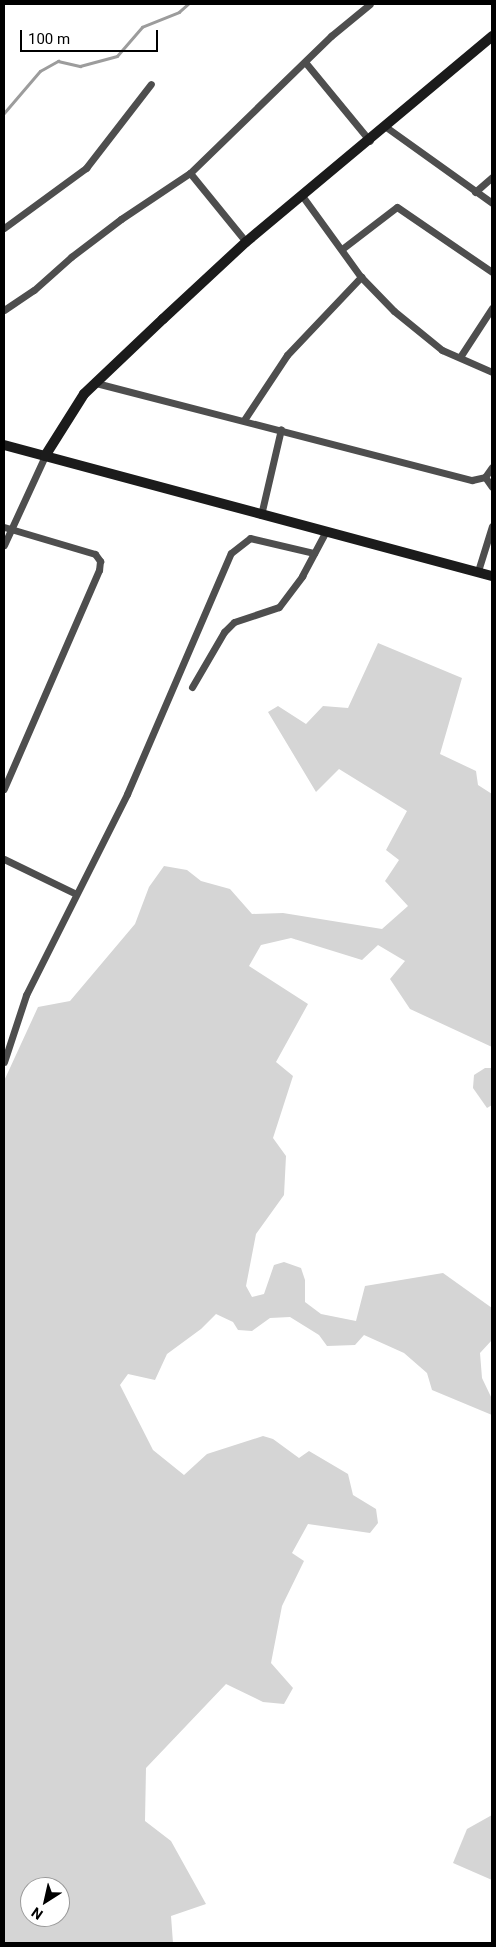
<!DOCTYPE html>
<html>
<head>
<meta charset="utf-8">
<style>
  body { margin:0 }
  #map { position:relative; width:496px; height:1947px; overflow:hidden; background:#fff; font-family:Roboto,sans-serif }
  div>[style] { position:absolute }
  .green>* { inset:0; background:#d5d5d5 }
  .stream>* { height:2.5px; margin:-1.25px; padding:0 1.25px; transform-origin:1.25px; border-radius:1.25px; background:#9c9c9c }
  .street>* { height:7px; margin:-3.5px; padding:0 3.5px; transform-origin:3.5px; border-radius:3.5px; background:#4e4e4e }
  .secondary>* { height:10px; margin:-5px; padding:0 5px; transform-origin:5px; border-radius:5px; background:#1b1b1b }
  span { translate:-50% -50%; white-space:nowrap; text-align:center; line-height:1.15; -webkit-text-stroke:5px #fff; paint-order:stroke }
  .frame { position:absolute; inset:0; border:5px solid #000; pointer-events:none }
  .north { position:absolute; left:20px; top:1877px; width:50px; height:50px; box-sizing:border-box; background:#fff; border:1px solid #999; border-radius:50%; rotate:215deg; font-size:14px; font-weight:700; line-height:20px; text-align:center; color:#000 }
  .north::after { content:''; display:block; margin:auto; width:18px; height:22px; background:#000; clip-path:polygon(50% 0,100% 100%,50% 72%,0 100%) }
  .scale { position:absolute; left:20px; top:30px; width:138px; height:22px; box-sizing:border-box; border:2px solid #000; border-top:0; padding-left:6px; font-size:15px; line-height:18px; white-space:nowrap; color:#000; -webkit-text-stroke:4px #fff; paint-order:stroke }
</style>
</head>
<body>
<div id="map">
  <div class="green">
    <div style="clip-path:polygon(evenodd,378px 643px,462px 678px,440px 754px,476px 771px,478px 785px,492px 794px,492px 1047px,410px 1009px,390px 979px,405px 961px,378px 945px,362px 960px,291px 938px,261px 945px,249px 966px,308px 1004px,276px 1062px,293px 1076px,273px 1138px,286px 1156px,284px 1195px,256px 1234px,246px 1286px,252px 1297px,264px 1294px,274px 1265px,284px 1262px,301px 1268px,305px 1280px,305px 1302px,321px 1314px,356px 1321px,365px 1286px,443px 1273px,492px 1308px,492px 1340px,480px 1353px,482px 1378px,492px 1399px,492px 1415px,432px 1390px,427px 1373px,404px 1353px,364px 1335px,355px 1345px,327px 1346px,319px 1335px,290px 1317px,270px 1318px,252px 1331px,238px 1330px,233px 1322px,216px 1314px,201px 1329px,167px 1354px,155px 1380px,128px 1374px,120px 1385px,153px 1450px,184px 1475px,207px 1454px,263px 1436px,273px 1439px,299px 1458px,309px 1451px,348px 1474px,353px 1495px,376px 1509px,378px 1523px,370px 1533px,308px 1524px,292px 1553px,304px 1561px,282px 1606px,271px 1663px,293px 1688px,284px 1704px,263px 1702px,226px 1684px,146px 1768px,145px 1821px,171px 1841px,206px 1904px,171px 1916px,173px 1943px,4px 1943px,4px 1081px,38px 1007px,70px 1001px,135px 924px,149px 887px,164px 866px,187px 870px,201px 881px,230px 889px,252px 914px,283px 913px,382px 929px,408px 906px,385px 881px,399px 860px,386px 850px,407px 811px,339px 769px,316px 792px,268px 712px,278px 706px,306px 724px,323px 706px,348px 708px,378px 643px,30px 1887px,60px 1887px,60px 1917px,30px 1917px,30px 1887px)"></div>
    <div style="clip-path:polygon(485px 1068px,492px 1068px,492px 1105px,487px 1108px,473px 1088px,474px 1075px)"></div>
    <div style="clip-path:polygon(492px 1815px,492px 1880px,453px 1863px,467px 1829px)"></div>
  </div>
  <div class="stream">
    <div style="left:4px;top:113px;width:55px;rotate:-49.4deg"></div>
    <div style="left:40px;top:71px;width:21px;rotate:-29deg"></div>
    <div style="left:58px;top:61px;width:23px;rotate:13deg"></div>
    <div style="left:80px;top:66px;width:38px;rotate:-15deg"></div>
    <div style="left:117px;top:56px;width:38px;rotate:-49deg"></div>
    <div style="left:142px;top:27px;width:40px;rotate:-22deg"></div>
    <div style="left:179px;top:12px;width:12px;rotate:-42deg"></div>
  </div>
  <div class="street">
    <div style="left:305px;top:62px;width:102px;rotate:50.6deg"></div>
    <div style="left:386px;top:127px;width:130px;rotate:35.6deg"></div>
    <div style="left:190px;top:173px;width:89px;rotate:50.9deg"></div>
    <div style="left:475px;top:192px;width:23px;rotate:-41deg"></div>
    <div style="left:303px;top:197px;width:99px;rotate:54.1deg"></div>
    <div style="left:361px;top:277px;width:47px;rotate:45.9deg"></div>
    <div style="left:394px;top:311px;width:62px;rotate:39.1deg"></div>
    <div style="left:442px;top:350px;width:55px;rotate:23.7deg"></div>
    <div style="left:4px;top:228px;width:102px;rotate:-36.2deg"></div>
    <div style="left:86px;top:168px;width:106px;rotate:-52.3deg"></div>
    <div style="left:342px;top:249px;width:69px;rotate:-37.4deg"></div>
    <div style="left:397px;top:207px;width:115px;rotate:34.4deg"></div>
    <div style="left:4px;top:310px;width:36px;rotate:-34deg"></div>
    <div style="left:34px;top:290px;width:50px;rotate:-41.7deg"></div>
    <div style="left:71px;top:257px;width:63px;rotate:-37.2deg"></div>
    <div style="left:121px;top:219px;width:83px;rotate:-33.7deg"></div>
    <div style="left:190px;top:173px;width:197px;rotate:-44.2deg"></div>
    <div style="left:331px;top:36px;width:50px;rotate:-39.4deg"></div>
    <div style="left:460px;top:357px;width:59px;rotate:-56.9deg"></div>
    <div style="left:96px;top:383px;width:388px;rotate:14.5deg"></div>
    <div style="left:472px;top:480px;width:13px;rotate:-13deg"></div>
    <div style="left:485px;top:477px;width:12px;rotate:-55deg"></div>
    <div style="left:244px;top:420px;width:78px;rotate:-56.5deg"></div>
    <div style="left:287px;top:355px;width:108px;rotate:-46.5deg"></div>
    <div style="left:485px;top:477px;width:12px;rotate:55deg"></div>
    <div style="left:261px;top:515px;width:88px;rotate:-76.9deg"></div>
    <div style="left:4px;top:527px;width:95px;rotate:16.5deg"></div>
    <div style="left:95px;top:554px;width:9px;rotate:54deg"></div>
    <div style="left:100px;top:561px;width:9px;rotate:96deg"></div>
    <div style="left:99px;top:570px;width:239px;rotate:113.5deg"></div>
    <div style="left:4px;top:545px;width:98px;rotate:-65.3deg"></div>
    <div style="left:478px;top:571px;width:47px;rotate:-72.7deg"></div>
    <div style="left:192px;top:687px;width:64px;rotate:-59.8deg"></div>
    <div style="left:224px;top:632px;width:14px;rotate:-45deg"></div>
    <div style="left:234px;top:622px;width:47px;rotate:-18.4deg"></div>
    <div style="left:279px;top:607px;width:39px;rotate:-53deg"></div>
    <div style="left:302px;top:576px;width:51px;rotate:-61.9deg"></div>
    <div style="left:4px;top:859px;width:80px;rotate:25.9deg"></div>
    <div style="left:4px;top:1062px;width:71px;rotate:-71.8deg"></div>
    <div style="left:26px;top:995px;width:225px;rotate:-63.3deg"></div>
    <div style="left:127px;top:794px;width:262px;rotate:-66.7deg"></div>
    <div style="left:231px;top:553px;width:24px;rotate:-38deg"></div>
    <div style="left:250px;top:538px;width:66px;rotate:13.2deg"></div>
  </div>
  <div class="secondary">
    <div style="left:4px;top:445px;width:505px;rotate:15.03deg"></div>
    <div style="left:45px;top:456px;width:73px;rotate:-57.8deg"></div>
    <div style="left:84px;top:394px;width:109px;rotate:-43.5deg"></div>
    <div style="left:163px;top:319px;width:113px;rotate:-42.9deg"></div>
    <div style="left:246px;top:242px;width:321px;rotate:-39.9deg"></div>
  </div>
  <div class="frame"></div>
  <div class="north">N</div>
  <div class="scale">100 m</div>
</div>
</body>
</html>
